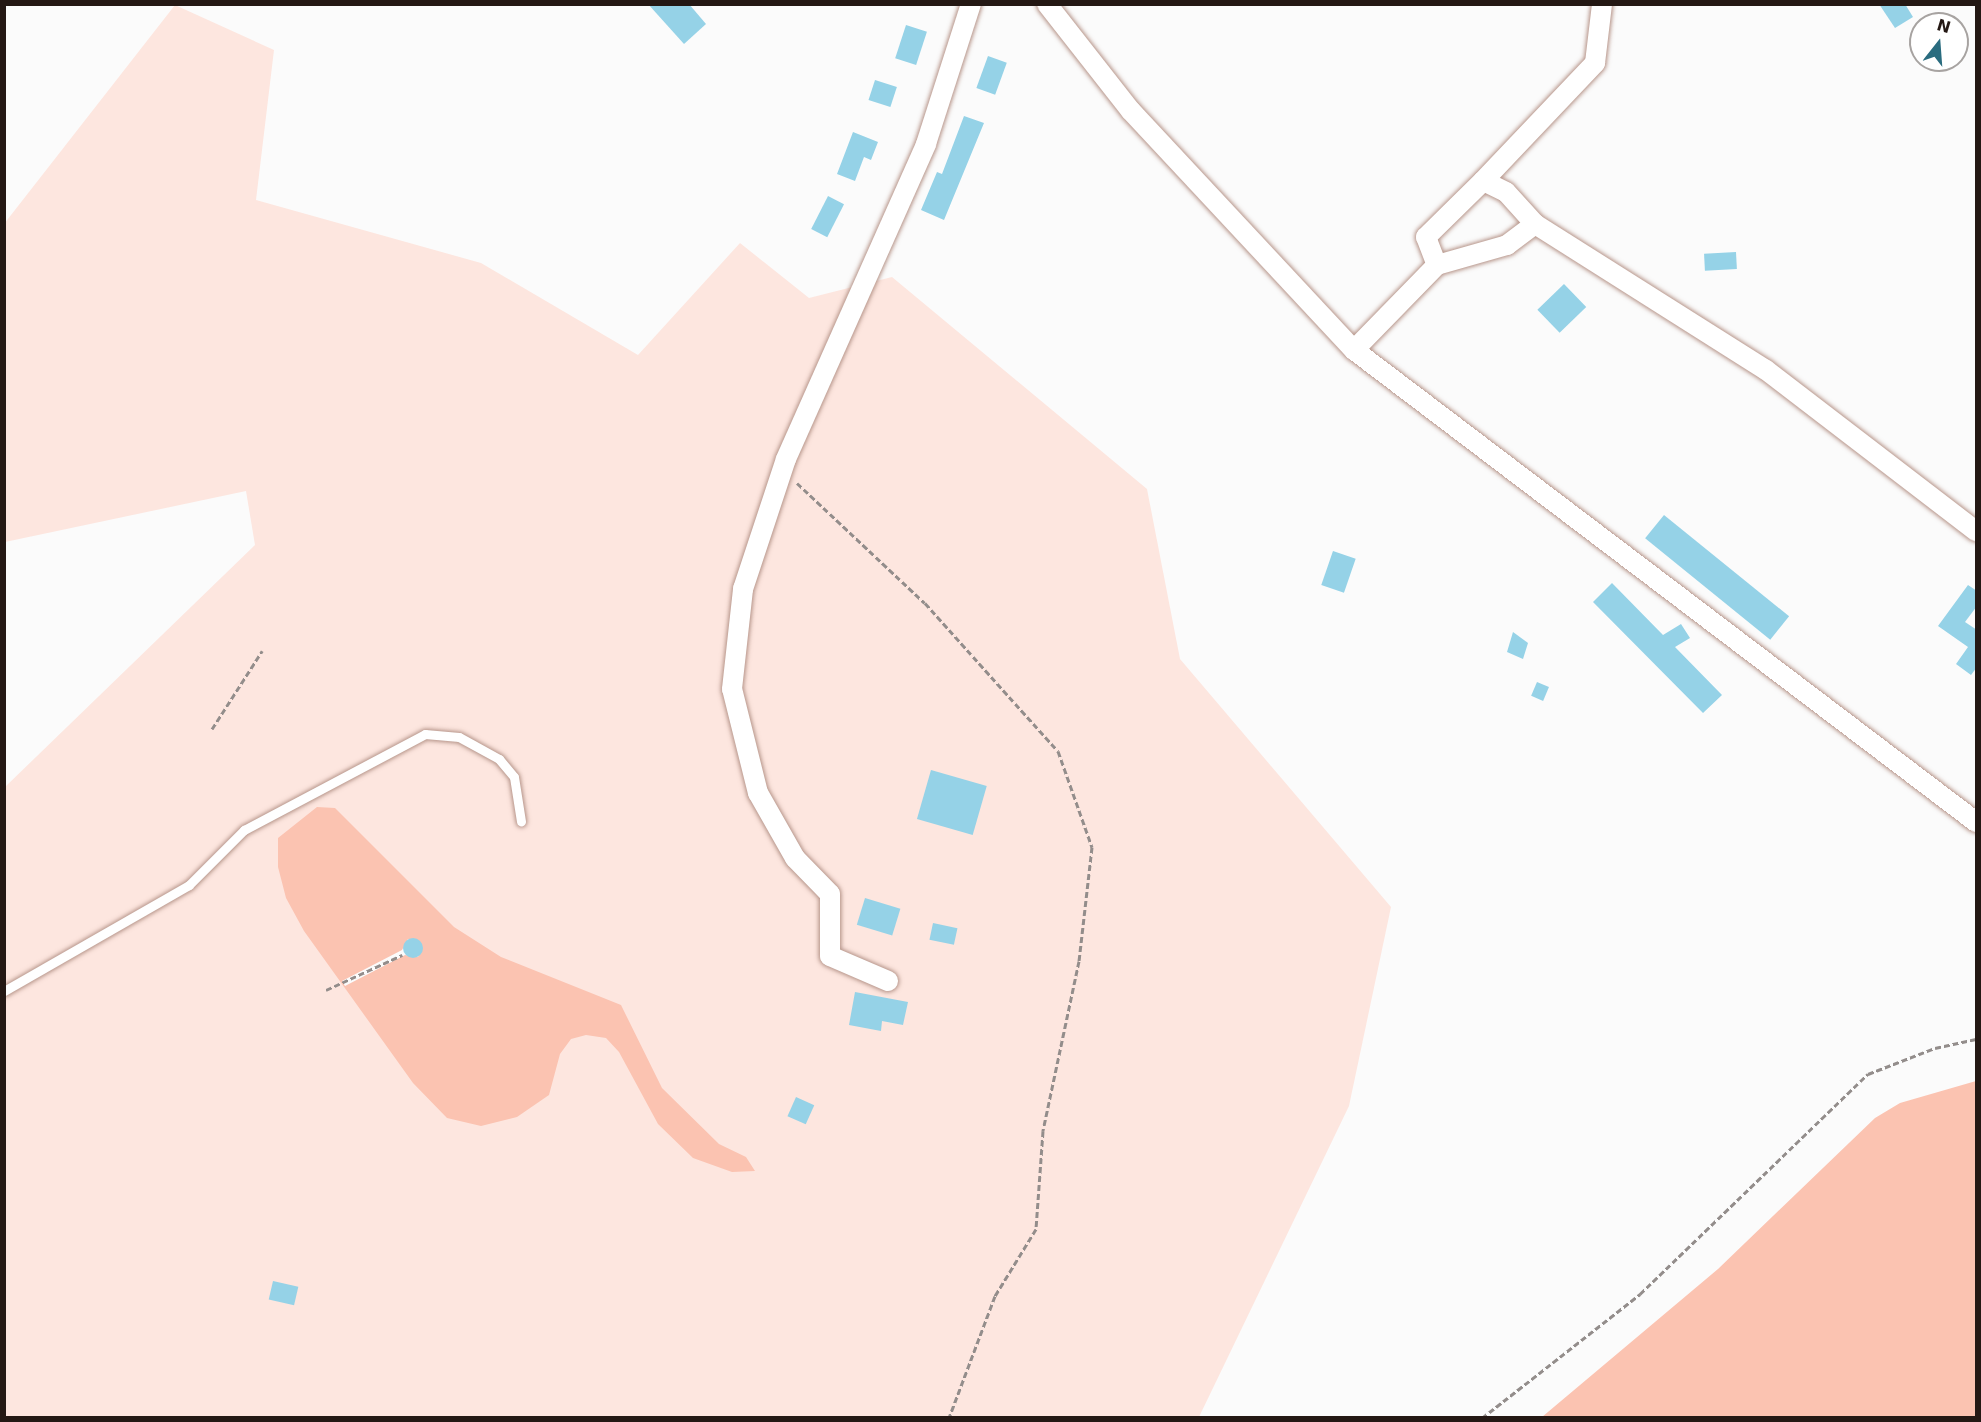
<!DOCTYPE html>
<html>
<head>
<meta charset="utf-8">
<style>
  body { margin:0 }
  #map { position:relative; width:1981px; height:1422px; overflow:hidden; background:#fbfbfb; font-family:"DejaVu Sans",sans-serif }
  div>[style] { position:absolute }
  .green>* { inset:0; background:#fde6df }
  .water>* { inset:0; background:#fbc3b1 }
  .pier>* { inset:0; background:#fbfbfb }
  .building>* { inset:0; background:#95d2e7; transform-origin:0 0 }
  .round { border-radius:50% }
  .path>* { height:3px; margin-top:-1.5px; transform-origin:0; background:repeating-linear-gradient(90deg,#938d8b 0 6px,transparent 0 9px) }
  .roads { filter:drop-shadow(0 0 2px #b7968b) drop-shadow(0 0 2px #b7968b) }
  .service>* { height:9px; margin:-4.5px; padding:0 4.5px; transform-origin:4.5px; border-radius:4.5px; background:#fff }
  .minor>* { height:20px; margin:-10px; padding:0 10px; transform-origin:10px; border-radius:10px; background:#fff }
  span { translate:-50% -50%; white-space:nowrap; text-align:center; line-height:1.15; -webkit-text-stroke:6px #fff; paint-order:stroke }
  .frame { position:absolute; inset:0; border:6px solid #241814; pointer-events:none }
  .north { position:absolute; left:1909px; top:12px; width:60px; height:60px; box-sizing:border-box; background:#fff; border:2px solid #a7a3a1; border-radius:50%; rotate:17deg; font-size:16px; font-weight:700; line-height:24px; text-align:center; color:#241814 }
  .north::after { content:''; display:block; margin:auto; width:21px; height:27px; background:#2a6c7f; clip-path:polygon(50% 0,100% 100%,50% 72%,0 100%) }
</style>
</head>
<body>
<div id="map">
  <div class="green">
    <div style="clip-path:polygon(175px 5px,274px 50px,256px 200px,481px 263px,638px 355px,740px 243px,809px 298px,892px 277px,1147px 489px,1180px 659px,1391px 907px,1349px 1106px,1199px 1417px,5px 1417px,5px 787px,255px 545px,246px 491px,5px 542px,4px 224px)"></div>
  </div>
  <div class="water">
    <div style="clip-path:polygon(317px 807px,335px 808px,454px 927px,501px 957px,621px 1005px,662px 1088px,719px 1144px,746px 1157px,755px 1171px,732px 1172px,693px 1158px,658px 1124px,619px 1052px,606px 1038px,586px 1035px,571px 1039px,560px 1054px,549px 1095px,517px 1117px,481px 1126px,447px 1118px,413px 1083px,304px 931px,286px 898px,278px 867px,278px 838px)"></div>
    <div style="clip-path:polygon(1976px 1081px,1976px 1417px,1542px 1417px,1718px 1269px,1875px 1118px,1900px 1103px)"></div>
  </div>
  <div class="pier">
    <div style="clip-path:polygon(408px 939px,422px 945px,418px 957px,405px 955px,345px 986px,342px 981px,402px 950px)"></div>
  </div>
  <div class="building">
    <div style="clip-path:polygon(648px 4px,689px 4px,706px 24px,684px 44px)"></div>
    <div style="clip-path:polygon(1879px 4px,1905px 4px,1913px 17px,1895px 28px)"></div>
    <div style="left:906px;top:25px;width:22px;height:35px;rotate:18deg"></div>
    <div style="left:988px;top:56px;width:20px;height:34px;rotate:20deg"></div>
    <div style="left:875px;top:80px;width:23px;height:21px;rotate:18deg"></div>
    <div style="clip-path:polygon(964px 116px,984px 123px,944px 220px,921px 210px,937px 172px,942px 174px)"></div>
    <div style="clip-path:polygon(853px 132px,878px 142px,871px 160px,864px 157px,855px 181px,837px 174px)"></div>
    <div style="left:828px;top:196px;width:18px;height:37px;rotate:27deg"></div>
    <div style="left:1736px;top:252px;width:17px;height:32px;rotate:87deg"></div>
    <div style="left:1564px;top:284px;width:32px;height:37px;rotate:46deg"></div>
    <div style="left:1664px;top:515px;width:161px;height:30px;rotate:39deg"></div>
    <div style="left:1333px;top:551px;width:24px;height:36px;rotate:19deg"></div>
    <div style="clip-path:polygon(1612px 583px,1663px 635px,1681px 624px,1690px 638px,1675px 647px,1722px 695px,1703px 713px,1593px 602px)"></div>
    <div style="clip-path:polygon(1968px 585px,1977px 591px,1977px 606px,1965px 622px,1977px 630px,1977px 667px,1971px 675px,1956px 664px,1968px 647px,1938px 626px)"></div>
    <div style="clip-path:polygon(1513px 632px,1528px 643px,1523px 659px,1507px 652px)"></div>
    <div style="left:1537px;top:682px;width:13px;height:15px;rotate:23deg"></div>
    <div style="left:931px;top:770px;width:58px;height:51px;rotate:16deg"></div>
    <div style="left:865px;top:898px;width:37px;height:28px;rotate:17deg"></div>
    <div style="left:933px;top:923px;width:25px;height:17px;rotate:12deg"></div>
    <div class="round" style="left:403px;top:938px;width:20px;height:20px"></div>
    <div style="clip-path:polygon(855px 992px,908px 1002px,903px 1025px,882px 1021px,881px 1031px,849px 1025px)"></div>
    <div style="left:796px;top:1097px;width:20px;height:21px;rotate:24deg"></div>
    <div style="left:273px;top:1281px;width:26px;height:19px;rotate:13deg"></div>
  </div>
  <div class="path">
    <div style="left:797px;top:483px;width:175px;rotate:43.2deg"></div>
    <div style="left:925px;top:603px;width:199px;rotate:48.1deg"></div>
    <div style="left:1058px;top:751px;width:102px;rotate:70.5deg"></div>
    <div style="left:1092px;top:847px;width:115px;rotate:96.5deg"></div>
    <div style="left:1079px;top:961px;width:174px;rotate:102deg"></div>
    <div style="left:1043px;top:1131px;width:98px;rotate:94.1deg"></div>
    <div style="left:1036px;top:1229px;width:79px;rotate:121.5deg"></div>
    <div style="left:995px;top:1296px;width:130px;rotate:110.7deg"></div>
    <div style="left:212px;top:729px;width:93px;rotate:-57.3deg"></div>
    <div style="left:326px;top:990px;width:84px;rotate:-24.7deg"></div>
    <div style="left:1482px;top:1418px;width:201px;rotate:-38.1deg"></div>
    <div style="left:1640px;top:1294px;width:317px;rotate:-44deg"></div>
    <div style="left:1868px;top:1074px;width:72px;rotate:-21.2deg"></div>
    <div style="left:1935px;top:1048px;width:42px;rotate:-12.4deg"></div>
  </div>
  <div class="roads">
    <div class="service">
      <div style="left:4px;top:991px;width:213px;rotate:-29.8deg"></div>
      <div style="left:189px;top:885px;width:78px;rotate:-45deg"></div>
      <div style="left:244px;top:830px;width:205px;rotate:-27.9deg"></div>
      <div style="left:425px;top:734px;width:34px;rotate:5deg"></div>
      <div style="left:459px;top:737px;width:46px;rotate:28.8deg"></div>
      <div style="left:499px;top:759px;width:23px;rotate:50deg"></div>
      <div style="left:514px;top:777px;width:45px;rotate:81deg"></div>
    </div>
    <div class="minor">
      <div style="left:1047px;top:4px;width:136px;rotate:51.9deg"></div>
      <div style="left:1131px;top:111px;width:327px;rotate:47deg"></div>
      <div style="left:1354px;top:350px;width:781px;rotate:37.19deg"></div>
      <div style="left:1483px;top:181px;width:163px;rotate:-46.5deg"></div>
      <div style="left:1595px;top:63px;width:59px;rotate:-83.2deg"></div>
      <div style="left:1535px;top:224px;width:273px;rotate:32.3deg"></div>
      <div style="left:1766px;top:370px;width:265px;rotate:37.5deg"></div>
      <div style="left:1354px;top:350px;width:119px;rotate:-45.7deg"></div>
      <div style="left:1437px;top:265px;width:73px;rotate:-15.9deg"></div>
      <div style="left:1507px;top:245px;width:35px;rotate:-37deg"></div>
      <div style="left:1535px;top:224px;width:43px;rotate:-132.2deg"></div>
      <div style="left:1506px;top:192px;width:25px;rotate:-154deg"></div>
      <div style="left:1483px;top:181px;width:80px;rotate:135.5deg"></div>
      <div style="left:1426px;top:237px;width:30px;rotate:69deg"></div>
      <div style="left:888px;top:981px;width:63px;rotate:-156.7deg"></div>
      <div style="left:830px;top:956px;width:62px;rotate:-90deg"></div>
      <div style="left:830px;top:894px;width:50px;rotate:-134.2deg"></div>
      <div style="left:795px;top:858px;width:75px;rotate:-119.6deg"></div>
      <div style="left:758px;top:793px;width:107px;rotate:-104deg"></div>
      <div style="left:732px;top:689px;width:101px;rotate:-83.7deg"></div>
      <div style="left:743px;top:589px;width:137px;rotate:-71.7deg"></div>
      <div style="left:786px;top:459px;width:345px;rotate:-66deg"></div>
      <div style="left:926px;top:144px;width:147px;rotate:-72.2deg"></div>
    </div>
  </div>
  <div class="frame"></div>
  <div class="north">N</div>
</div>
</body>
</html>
